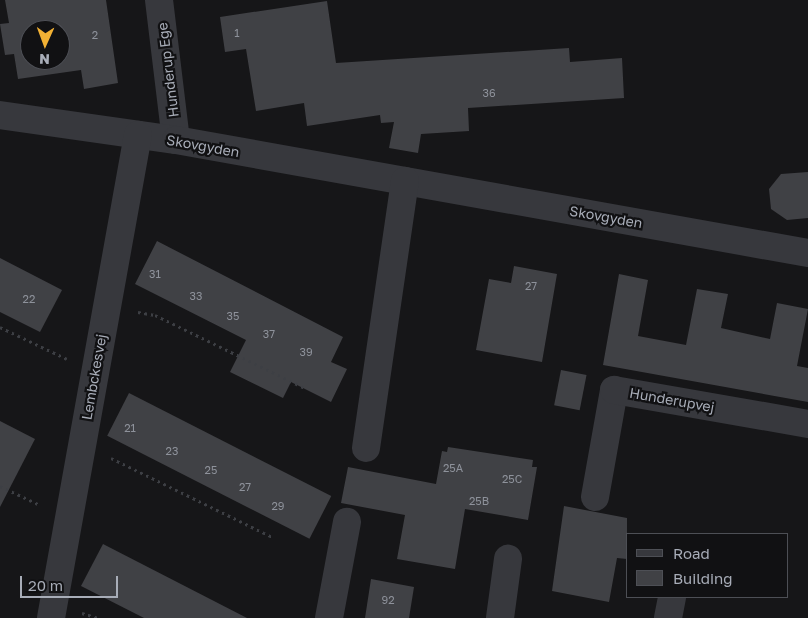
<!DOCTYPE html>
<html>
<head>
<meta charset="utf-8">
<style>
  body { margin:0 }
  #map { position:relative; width:808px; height:618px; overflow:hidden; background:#161618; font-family:"Golos Text",sans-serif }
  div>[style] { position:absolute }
  .building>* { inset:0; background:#404145; transform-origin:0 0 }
  .path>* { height:3px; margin-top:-1.5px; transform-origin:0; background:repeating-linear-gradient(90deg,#3d3f44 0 2.5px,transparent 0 6.5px) }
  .minor>* { height:28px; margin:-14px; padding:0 14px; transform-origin:14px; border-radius:14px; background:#37383d }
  span { translate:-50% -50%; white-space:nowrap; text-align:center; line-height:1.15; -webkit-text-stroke:4.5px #111113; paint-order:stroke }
  .number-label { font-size:11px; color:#8e929b }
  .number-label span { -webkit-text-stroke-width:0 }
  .street-label { font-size:14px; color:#a8adb8 }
  .legend { position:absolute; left:626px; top:533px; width:162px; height:65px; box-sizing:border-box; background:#111113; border:1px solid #4d4f55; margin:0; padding:6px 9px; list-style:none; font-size:15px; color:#a8adb8 }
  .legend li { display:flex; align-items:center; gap:10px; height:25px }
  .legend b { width:25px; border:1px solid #4d4f55 }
  .north { position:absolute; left:20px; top:20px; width:50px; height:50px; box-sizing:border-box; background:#111113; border:1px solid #4d4f55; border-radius:50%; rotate:182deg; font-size:14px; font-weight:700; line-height:20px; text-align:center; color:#a8adb8 }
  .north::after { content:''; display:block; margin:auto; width:18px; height:22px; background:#f2b134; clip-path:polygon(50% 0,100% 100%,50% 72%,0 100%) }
  .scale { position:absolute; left:20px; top:576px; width:98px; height:22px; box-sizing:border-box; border:2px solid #a8adb8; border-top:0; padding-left:6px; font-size:15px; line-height:18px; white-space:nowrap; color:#a8adb8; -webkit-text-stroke:4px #111113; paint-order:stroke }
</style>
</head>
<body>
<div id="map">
  <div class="building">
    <div style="clip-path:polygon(evenodd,5px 0,106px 0,118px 83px,84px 89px,81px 70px,18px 79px,14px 54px,5px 55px,0 24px,9px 23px,5px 0,30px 30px,60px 30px,60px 60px,30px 60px,30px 30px)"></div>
    <div style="clip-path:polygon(327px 1px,336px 63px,569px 48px,570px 62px,622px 58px,624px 98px,468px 108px,469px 131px,421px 134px,418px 153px,389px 148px,394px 122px,381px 123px,380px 115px,307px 126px,304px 103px,256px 111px,246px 49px,225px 52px,220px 17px)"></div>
    <div style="clip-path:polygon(808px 172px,808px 218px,787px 220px,771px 209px,769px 189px,781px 174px)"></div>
    <div style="clip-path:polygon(157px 241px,343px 337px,331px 362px,347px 369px,331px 402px,291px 382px,283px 398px,230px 372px,246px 340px,135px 284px)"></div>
    <div style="clip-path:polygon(0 258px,62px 290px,40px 332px,0 312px)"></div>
    <div style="clip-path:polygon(514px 266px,557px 274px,542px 362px,476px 350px,489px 279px,511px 283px)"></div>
    <div style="clip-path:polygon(619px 274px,648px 280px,638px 336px,686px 345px,697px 289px,728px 294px,721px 328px,770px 339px,777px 303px,808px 309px,797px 366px,808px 368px,808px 402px,603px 365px)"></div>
    <div style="left:561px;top:370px;width:26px;height:36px;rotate:11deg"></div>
    <div style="left:129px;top:393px;width:227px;height:48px;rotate:27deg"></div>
    <div style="clip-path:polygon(0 421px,35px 439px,0 507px)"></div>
    <div style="clip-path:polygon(448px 447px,533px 460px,532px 467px,537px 467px,528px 520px,465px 509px,455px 569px,397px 559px,405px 515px,341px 503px,348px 467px,436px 484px,442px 451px,447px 452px)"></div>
    <div style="clip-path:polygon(564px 506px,627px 518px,627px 559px,617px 558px,609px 602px,552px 591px)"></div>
    <div style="clip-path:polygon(103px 544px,247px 618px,144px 618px,81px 586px)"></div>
    <div style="clip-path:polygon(371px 579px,414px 587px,409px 618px,365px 618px)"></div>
  </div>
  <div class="path">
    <div style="left:138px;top:312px;width:17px;rotate:10deg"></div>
    <div style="left:155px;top:315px;width:167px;rotate:26deg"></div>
    <div style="left:0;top:327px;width:74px;rotate:25.5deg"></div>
    <div style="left:111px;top:458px;width:179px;rotate:26.1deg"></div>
    <div style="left:0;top:486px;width:44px;rotate:25.4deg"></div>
    <div style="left:82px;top:613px;width:17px;rotate:17deg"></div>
  </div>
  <div class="minor">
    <div style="left:159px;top:0;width:141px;rotate:83.1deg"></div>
    <div style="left:0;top:115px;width:178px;rotate:8.1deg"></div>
    <div style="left:176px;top:140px;width:642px;rotate:10.14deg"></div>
    <div style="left:366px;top:448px;width:270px;rotate:-81.7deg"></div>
    <div style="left:595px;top:497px;width:109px;rotate:-79.9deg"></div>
    <div style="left:614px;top:390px;width:197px;rotate:9.9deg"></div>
    <div style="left:51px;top:618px;width:491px;rotate:-79.8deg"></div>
    <div style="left:329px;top:618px;width:98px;rotate:-79.4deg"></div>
    <div style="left:500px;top:618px;width:60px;rotate:-82.3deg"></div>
    <div style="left:668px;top:618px;width:21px;rotate:-79deg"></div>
  </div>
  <div class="number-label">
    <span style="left:237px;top:33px">1</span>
    <span style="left:95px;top:35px">2</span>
    <span style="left:489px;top:93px">36</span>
    <span style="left:155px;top:274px">31</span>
    <span style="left:531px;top:286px">27</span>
    <span style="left:196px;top:296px">33</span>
    <span style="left:29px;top:299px">22</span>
    <span style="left:233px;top:316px">35</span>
    <span style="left:269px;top:334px">37</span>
    <span style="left:306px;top:352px">39</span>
    <span style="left:130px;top:428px">21</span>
    <span style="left:172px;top:451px">23</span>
    <span style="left:453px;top:468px">25A</span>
    <span style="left:211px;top:470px">25</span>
    <span style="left:512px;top:479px">25C</span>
    <span style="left:245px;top:487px">27</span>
    <span style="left:479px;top:501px">25B</span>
    <span style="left:278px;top:506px">29</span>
    <span style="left:388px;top:600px">92</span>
  </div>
  <div class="street-label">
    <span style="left:168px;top:70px;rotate:-97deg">Hunderup Ege</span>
    <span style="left:203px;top:146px;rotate:10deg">Skovgyden</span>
    <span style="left:606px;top:217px;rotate:10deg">Skovgyden</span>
    <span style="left:94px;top:377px;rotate:-80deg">Lembckesvej</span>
    <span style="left:672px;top:400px;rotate:10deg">Hunderupvej</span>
  </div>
  <ul class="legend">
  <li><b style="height:6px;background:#37383d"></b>Road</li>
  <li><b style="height:14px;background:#404145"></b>Building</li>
  </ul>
  <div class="north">N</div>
  <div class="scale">20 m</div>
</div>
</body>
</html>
